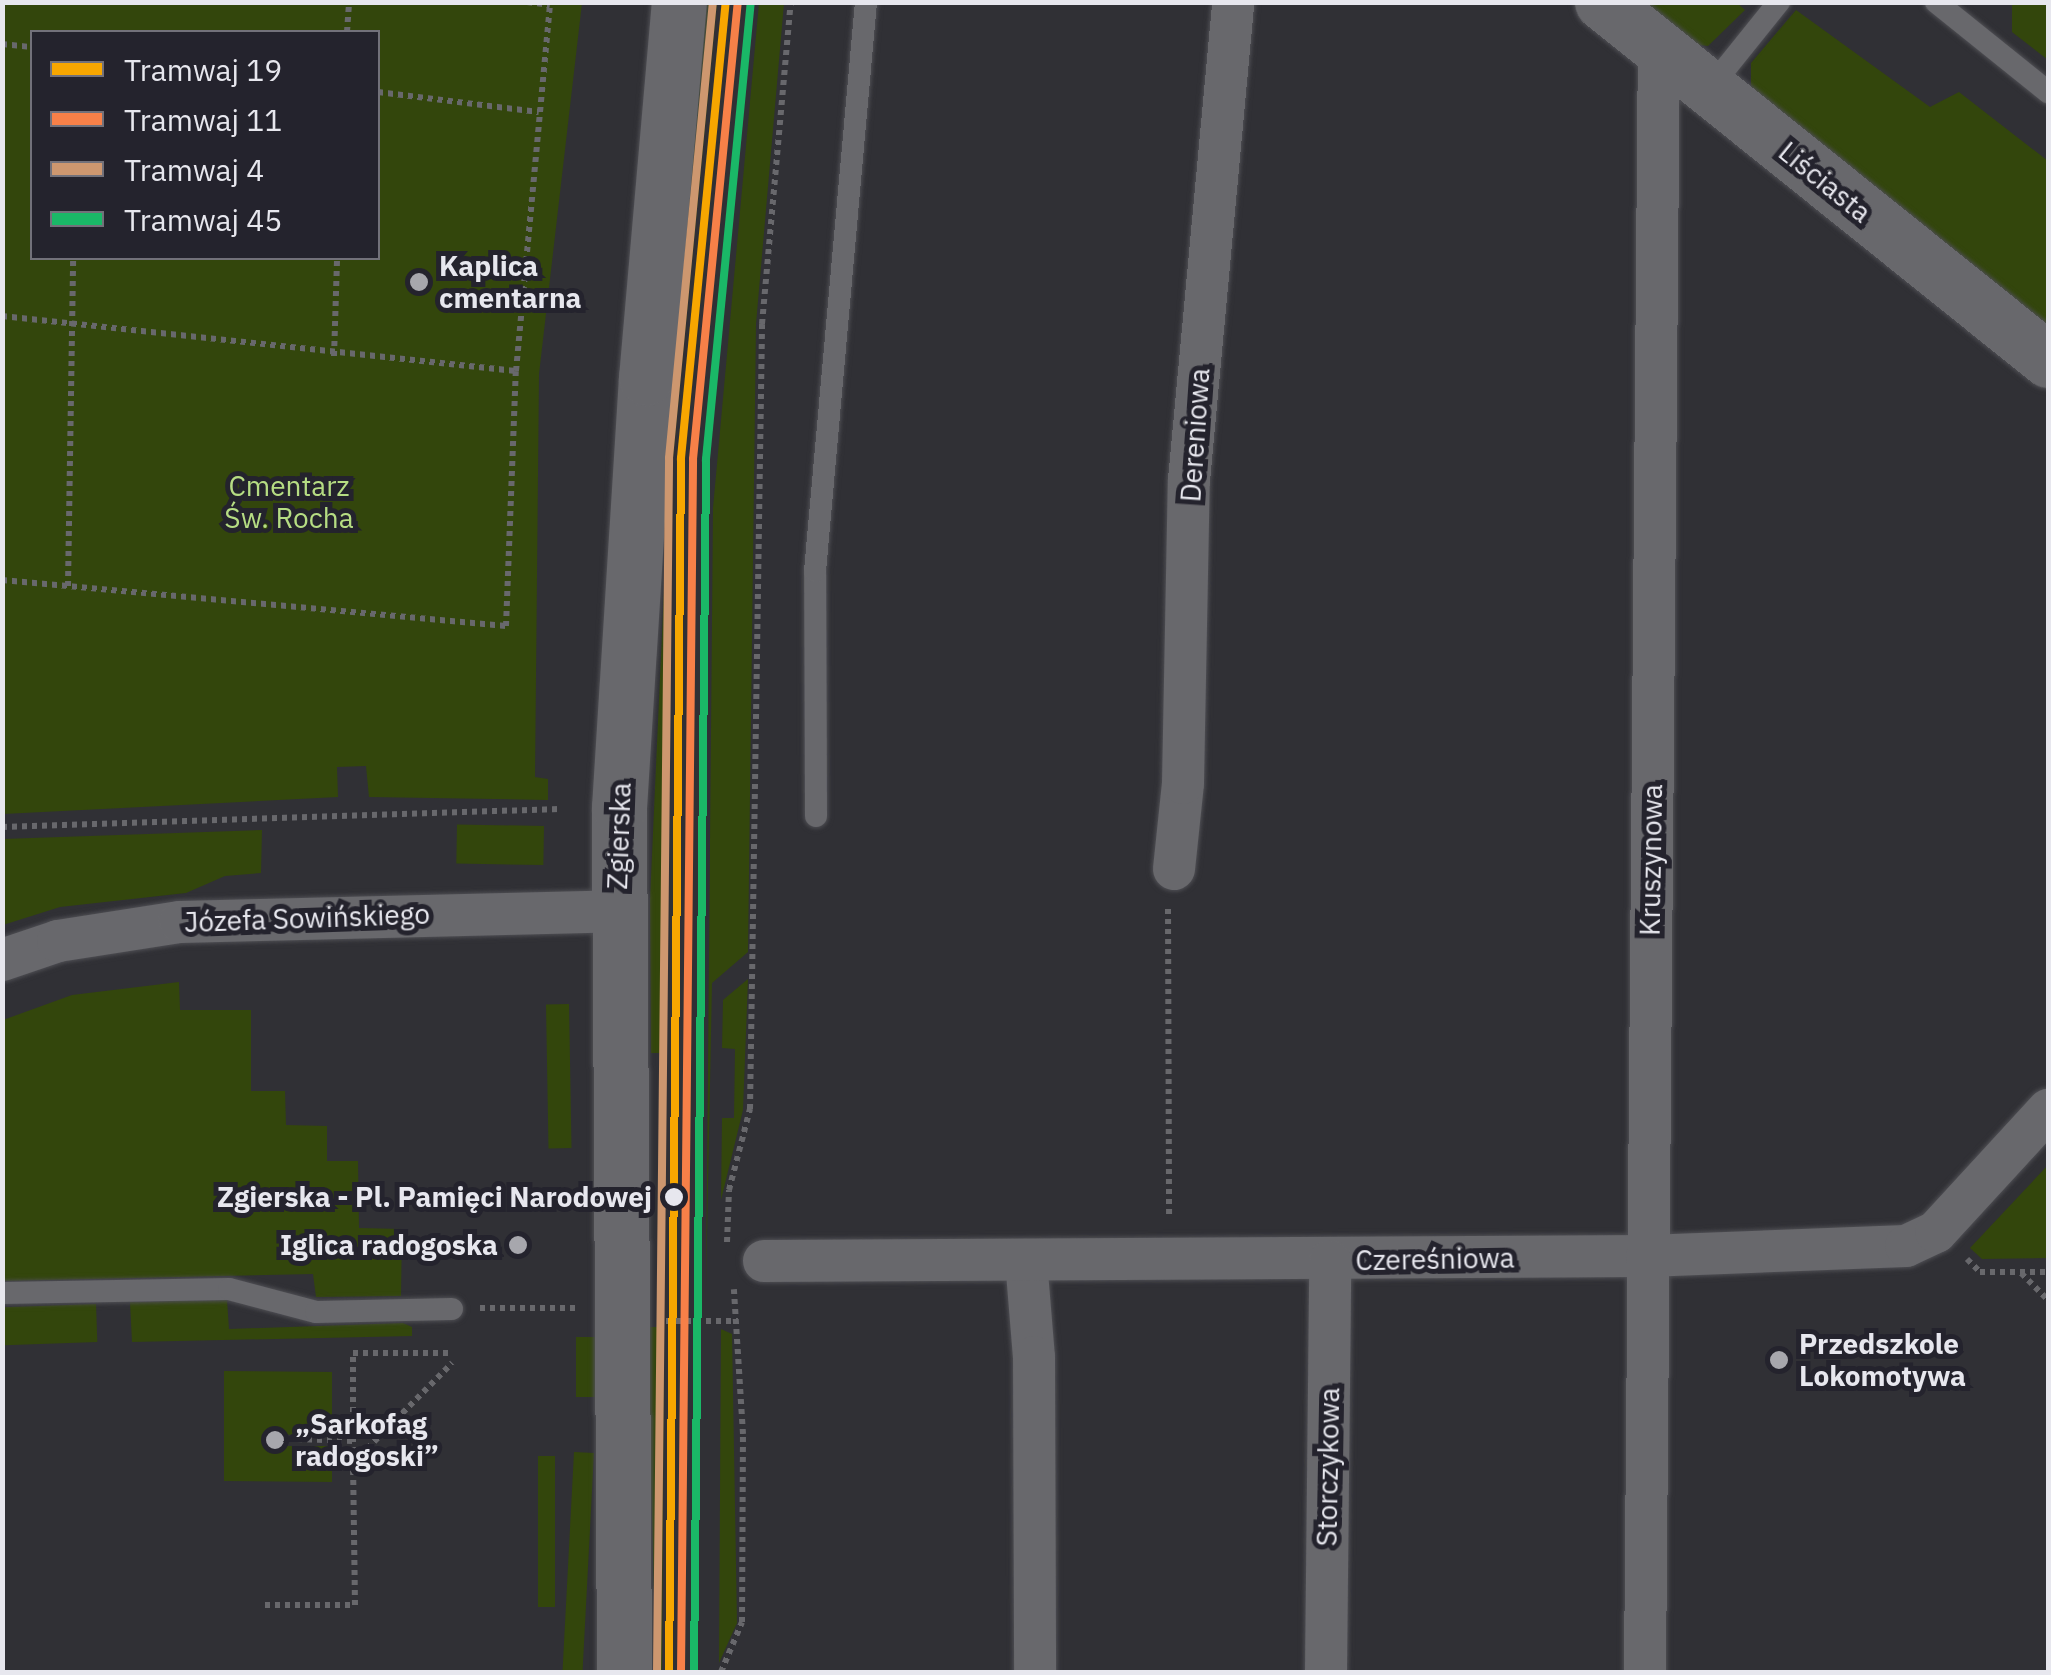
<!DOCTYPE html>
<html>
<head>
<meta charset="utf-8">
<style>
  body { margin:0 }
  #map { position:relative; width:2051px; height:1675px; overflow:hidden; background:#303035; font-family:"IBM Plex Sans",sans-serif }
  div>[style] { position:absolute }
  .green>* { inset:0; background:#33460c; transform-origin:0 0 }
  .path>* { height:6px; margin-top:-3px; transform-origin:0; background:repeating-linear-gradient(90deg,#68686c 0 5px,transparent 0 10px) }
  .roads { filter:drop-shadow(0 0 2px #4e4e53) drop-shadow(0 0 2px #4e4e53) }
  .service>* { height:22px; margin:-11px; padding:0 11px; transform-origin:11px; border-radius:11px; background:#68686c }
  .minor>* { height:42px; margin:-21px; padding:0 21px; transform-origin:21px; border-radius:21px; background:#68686c }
  .tertiary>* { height:55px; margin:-27.5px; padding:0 27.5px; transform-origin:27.5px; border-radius:27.5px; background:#68686c }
  .secondary>* { height:55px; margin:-27.5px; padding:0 27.5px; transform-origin:27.5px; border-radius:27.5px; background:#68686c }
  .tram-1>* { height:8px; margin:-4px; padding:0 4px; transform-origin:4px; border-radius:4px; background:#f7a600 }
  .tram-2>* { height:8px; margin:-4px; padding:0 4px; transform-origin:4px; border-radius:4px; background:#f78048 }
  .tram-3>* { height:8px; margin:-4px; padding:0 4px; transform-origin:4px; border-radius:4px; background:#cd976f }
  .tram-4>* { height:8px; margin:-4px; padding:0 4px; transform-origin:4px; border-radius:4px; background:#1ab867 }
  .dots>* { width:28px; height:28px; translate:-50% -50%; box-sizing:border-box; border:5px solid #24232d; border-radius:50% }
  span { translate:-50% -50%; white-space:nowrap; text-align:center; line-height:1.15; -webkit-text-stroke:10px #24232d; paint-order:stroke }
  .street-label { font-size:28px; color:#e7e7ee }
  .poi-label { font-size:28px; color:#e7e7ee; font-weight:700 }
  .left { translate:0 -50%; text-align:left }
  .right { translate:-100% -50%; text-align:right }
  .park-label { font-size:28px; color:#b6dd83 }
  .stop-label { font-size:28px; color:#e7e7ee; font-weight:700 }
  .frame { position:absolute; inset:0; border:5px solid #e7e7ee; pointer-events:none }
  .legend { position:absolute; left:30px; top:30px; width:350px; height:230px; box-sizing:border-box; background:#24232d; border:2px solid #72717a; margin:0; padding:12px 18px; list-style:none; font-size:30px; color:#e7e7ee }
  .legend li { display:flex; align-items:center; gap:20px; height:50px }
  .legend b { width:50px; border:2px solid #72717a }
</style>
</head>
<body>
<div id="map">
  <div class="green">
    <div style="clip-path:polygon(evenodd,2px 3px,582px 3px,539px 374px,535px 777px,548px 779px,548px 800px,369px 797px,366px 766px,337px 767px,338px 797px,3px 814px,2px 3px,32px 32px,378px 32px,378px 258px,32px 258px,32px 32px)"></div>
    <div style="clip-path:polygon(704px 3px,717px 3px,672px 468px,666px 1053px,651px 1053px,650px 899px,673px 390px)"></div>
    <div style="clip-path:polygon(759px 3px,784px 3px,756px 324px,748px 952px,712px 983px,706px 1289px,713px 508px)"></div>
    <div style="clip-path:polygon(1639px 3px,1737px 3px,1745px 10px,1708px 46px,1690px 44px)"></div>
    <div style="clip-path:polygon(2012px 3px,2048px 3px,2048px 60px,2012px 32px)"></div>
    <div style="clip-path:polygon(1796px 10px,1930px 107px,1959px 92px,2048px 161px,2048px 330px,1751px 90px,1751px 63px)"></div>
    <div style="left:544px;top:826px;width:39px;height:87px;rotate:91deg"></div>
    <div style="clip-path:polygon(262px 830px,261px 873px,225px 876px,186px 893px,60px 907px,3px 925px,3px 839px)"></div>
    <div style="clip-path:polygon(748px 979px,743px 1110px,721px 1200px,722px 1118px,734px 1118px,735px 1049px,722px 1048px,723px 1000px)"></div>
    <div style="clip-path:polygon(179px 982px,180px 1010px,251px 1010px,251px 1091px,285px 1091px,286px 1125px,327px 1126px,327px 1161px,358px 1161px,359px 1228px,402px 1229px,401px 1296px,316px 1297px,313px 1274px,3px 1281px,3px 1020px,72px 995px)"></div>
    <div style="left:569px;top:1004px;width:144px;height:23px;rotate:89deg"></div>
    <div style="clip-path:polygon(2048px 1165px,2048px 1258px,1982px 1259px,1970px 1248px)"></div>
    <div style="clip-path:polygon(227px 1300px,229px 1329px,403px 1323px,412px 1327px,412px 1336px,132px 1342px,130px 1302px)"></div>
    <div style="left:96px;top:1304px;width:38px;height:93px;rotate:88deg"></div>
    <div style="clip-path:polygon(647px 1327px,664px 1327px,662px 1672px,656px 1672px)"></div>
    <div style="clip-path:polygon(721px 1329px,732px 1334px,737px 1623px,719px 1663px)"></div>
    <div style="left:576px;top:1337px;width:19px;height:60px"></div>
    <div style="clip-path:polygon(224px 1371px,332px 1372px,332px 1434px,269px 1435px,270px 1446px,332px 1446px,332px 1482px,224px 1481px)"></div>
    <div style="left:574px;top:1452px;width:20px;height:220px;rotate:3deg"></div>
    <div style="left:538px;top:1456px;width:17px;height:151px"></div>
  </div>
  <div class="path">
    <div style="left:527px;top:2px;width:23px;rotate:7deg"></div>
    <div style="left:347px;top:32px;width:30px;rotate:-86deg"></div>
    <div style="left:2px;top:44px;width:30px;rotate:6deg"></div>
    <div style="left:378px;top:92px;width:162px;rotate:7.1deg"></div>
    <div style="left:2px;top:316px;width:517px;rotate:6.11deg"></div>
    <div style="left:516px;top:371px;width:371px;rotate:-84.7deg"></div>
    <div style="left:334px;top:356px;width:98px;rotate:-88.2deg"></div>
    <div style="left:2px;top:580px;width:506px;rotate:5.21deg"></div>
    <div style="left:506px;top:626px;width:255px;rotate:-87.8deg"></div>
    <div style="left:68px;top:586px;width:328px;rotate:-89.1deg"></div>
    <div style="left:2px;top:827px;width:558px;rotate:-1.85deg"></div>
    <div style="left:1168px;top:909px;width:308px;rotate:89.8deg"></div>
    <div style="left:727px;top:1242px;width:52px;rotate:-87.8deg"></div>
    <div style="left:729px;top:1190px;width:84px;rotate:-75.5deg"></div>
    <div style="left:750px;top:1109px;width:785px;rotate:-89.12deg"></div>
    <div style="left:762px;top:324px;width:323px;rotate:-84.9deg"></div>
    <div style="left:1967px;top:1259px;width:18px;rotate:45deg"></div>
    <div style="left:1980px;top:1272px;width:68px"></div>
    <div style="left:2021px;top:1273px;width:38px;rotate:45deg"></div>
    <div style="left:480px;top:1308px;width:98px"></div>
    <div style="left:666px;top:1321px;width:72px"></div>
    <div style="left:297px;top:1439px;width:56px;rotate:2deg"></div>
    <div style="left:353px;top:1462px;width:109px;rotate:-90deg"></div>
    <div style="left:353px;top:1353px;width:99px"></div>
    <div style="left:265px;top:1605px;width:90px"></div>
    <div style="left:355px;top:1605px;width:142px;rotate:-90.8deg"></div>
    <div style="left:353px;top:1463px;width:141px;rotate:-45.3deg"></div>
    <div style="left:721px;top:1672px;width:54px;rotate:-67.2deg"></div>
    <div style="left:742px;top:1622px;width:188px;rotate:-89.7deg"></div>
    <div style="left:743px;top:1434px;width:145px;rotate:-93.6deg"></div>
  </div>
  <div class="roads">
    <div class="service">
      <div style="left:1936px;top:2px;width:144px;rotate:38.8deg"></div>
      <div style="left:1709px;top:89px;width:112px;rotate:-51.2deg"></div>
      <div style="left:816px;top:816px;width:245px;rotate:-90.2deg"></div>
      <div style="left:815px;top:571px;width:571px;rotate:-84.88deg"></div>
      <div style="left:2px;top:1293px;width:227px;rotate:-1deg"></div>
      <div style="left:229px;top:1289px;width:90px;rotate:14.8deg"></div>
      <div style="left:316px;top:1312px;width:136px;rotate:-1.3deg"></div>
    </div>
    <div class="minor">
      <div style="left:1174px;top:869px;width:86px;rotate:-84deg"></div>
      <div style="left:1183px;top:783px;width:303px;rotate:-88.9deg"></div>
      <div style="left:1189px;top:480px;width:480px;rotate:-84.7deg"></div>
      <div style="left:2px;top:960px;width:59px;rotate:-18.7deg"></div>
      <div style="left:58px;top:941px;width:123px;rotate:-8.9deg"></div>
      <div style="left:180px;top:922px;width:437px;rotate:-1.4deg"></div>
      <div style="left:1026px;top:1260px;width:97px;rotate:85.3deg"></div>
      <div style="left:1034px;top:1357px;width:315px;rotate:89.8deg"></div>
      <div style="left:764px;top:1261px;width:883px;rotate:-0.32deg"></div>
      <div style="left:1647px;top:1256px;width:259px;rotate:-2.2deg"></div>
      <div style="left:1906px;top:1246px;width:33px;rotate:-25deg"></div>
      <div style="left:1936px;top:1232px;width:166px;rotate:-47.4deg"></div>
      <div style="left:1326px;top:1672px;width:411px;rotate:-89.4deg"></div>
      <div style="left:1645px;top:1672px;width:1624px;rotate:-89.51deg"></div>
    </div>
    <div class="tertiary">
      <div style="left:1602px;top:2px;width:572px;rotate:38.75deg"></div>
    </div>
    <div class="secondary">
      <div style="left:624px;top:1672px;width:865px;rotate:-90.33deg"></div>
      <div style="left:619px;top:807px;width:430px;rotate:-86.4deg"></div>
      <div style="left:646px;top:378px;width:377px;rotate:-85deg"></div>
    </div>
  </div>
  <div class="tram-1">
    <div style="left:669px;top:1672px;width:1214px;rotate:-89.43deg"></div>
    <div style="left:681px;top:458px;width:458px;rotate:-84.4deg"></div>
  </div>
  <div class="tram-2">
    <div style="left:681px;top:1672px;width:1213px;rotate:-89.43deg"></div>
    <div style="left:693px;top:459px;width:458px;rotate:-84.4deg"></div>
  </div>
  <div class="tram-3">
    <div style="left:657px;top:1672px;width:1214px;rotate:-89.43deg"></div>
    <div style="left:669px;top:458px;width:458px;rotate:-84.5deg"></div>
  </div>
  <div class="tram-4">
    <div style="left:694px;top:1672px;width:1213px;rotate:-89.43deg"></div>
    <div style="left:706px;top:459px;width:457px;rotate:-84.4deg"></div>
  </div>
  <div class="dots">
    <div style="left:419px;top:282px;background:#a7a7ad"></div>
    <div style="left:674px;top:1197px;background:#e7e7ee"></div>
    <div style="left:518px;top:1245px;background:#a7a7ad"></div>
    <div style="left:1779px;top:1360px;background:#a7a7ad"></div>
    <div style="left:275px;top:1440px;background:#a7a7ad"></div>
  </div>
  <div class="street-label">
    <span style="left:1825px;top:182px;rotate:39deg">Liściasta</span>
    <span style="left:1195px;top:435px;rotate:-86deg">Dereniowa</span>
    <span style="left:619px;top:836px;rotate:-88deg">Zgierska</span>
    <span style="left:1651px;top:860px;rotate:-89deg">Kruszynowa</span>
    <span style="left:307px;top:918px;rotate:-2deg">Józefa Sowińskiego</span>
    <span style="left:1435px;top:1259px;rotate:-1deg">Czereśniowa</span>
    <span style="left:1328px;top:1467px;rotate:-89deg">Storczykowa</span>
  </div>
  <div class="poi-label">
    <span class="left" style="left:439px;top:282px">Kaplica<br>cmentarna</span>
    <span class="right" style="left:498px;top:1245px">Iglica radogoska</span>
    <span class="left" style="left:1799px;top:1360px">Przedszkole<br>Lokomotywa</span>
    <span class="left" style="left:295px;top:1440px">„Sarkofag<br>radogoski”</span>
  </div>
  <div class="park-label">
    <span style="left:289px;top:502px">Cmentarz<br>Św. Rocha</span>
  </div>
  <div class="stop-label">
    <span class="right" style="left:652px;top:1197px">Zgierska - Pl. Pamięci Narodowej</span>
  </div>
  <div class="frame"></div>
  <ul class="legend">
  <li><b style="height:12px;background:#f7a600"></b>Tramwaj 19</li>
  <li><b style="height:12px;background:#f78048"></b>Tramwaj 11</li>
  <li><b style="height:12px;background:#cd976f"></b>Tramwaj 4</li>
  <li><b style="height:12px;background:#1ab867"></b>Tramwaj 45</li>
  </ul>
</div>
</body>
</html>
